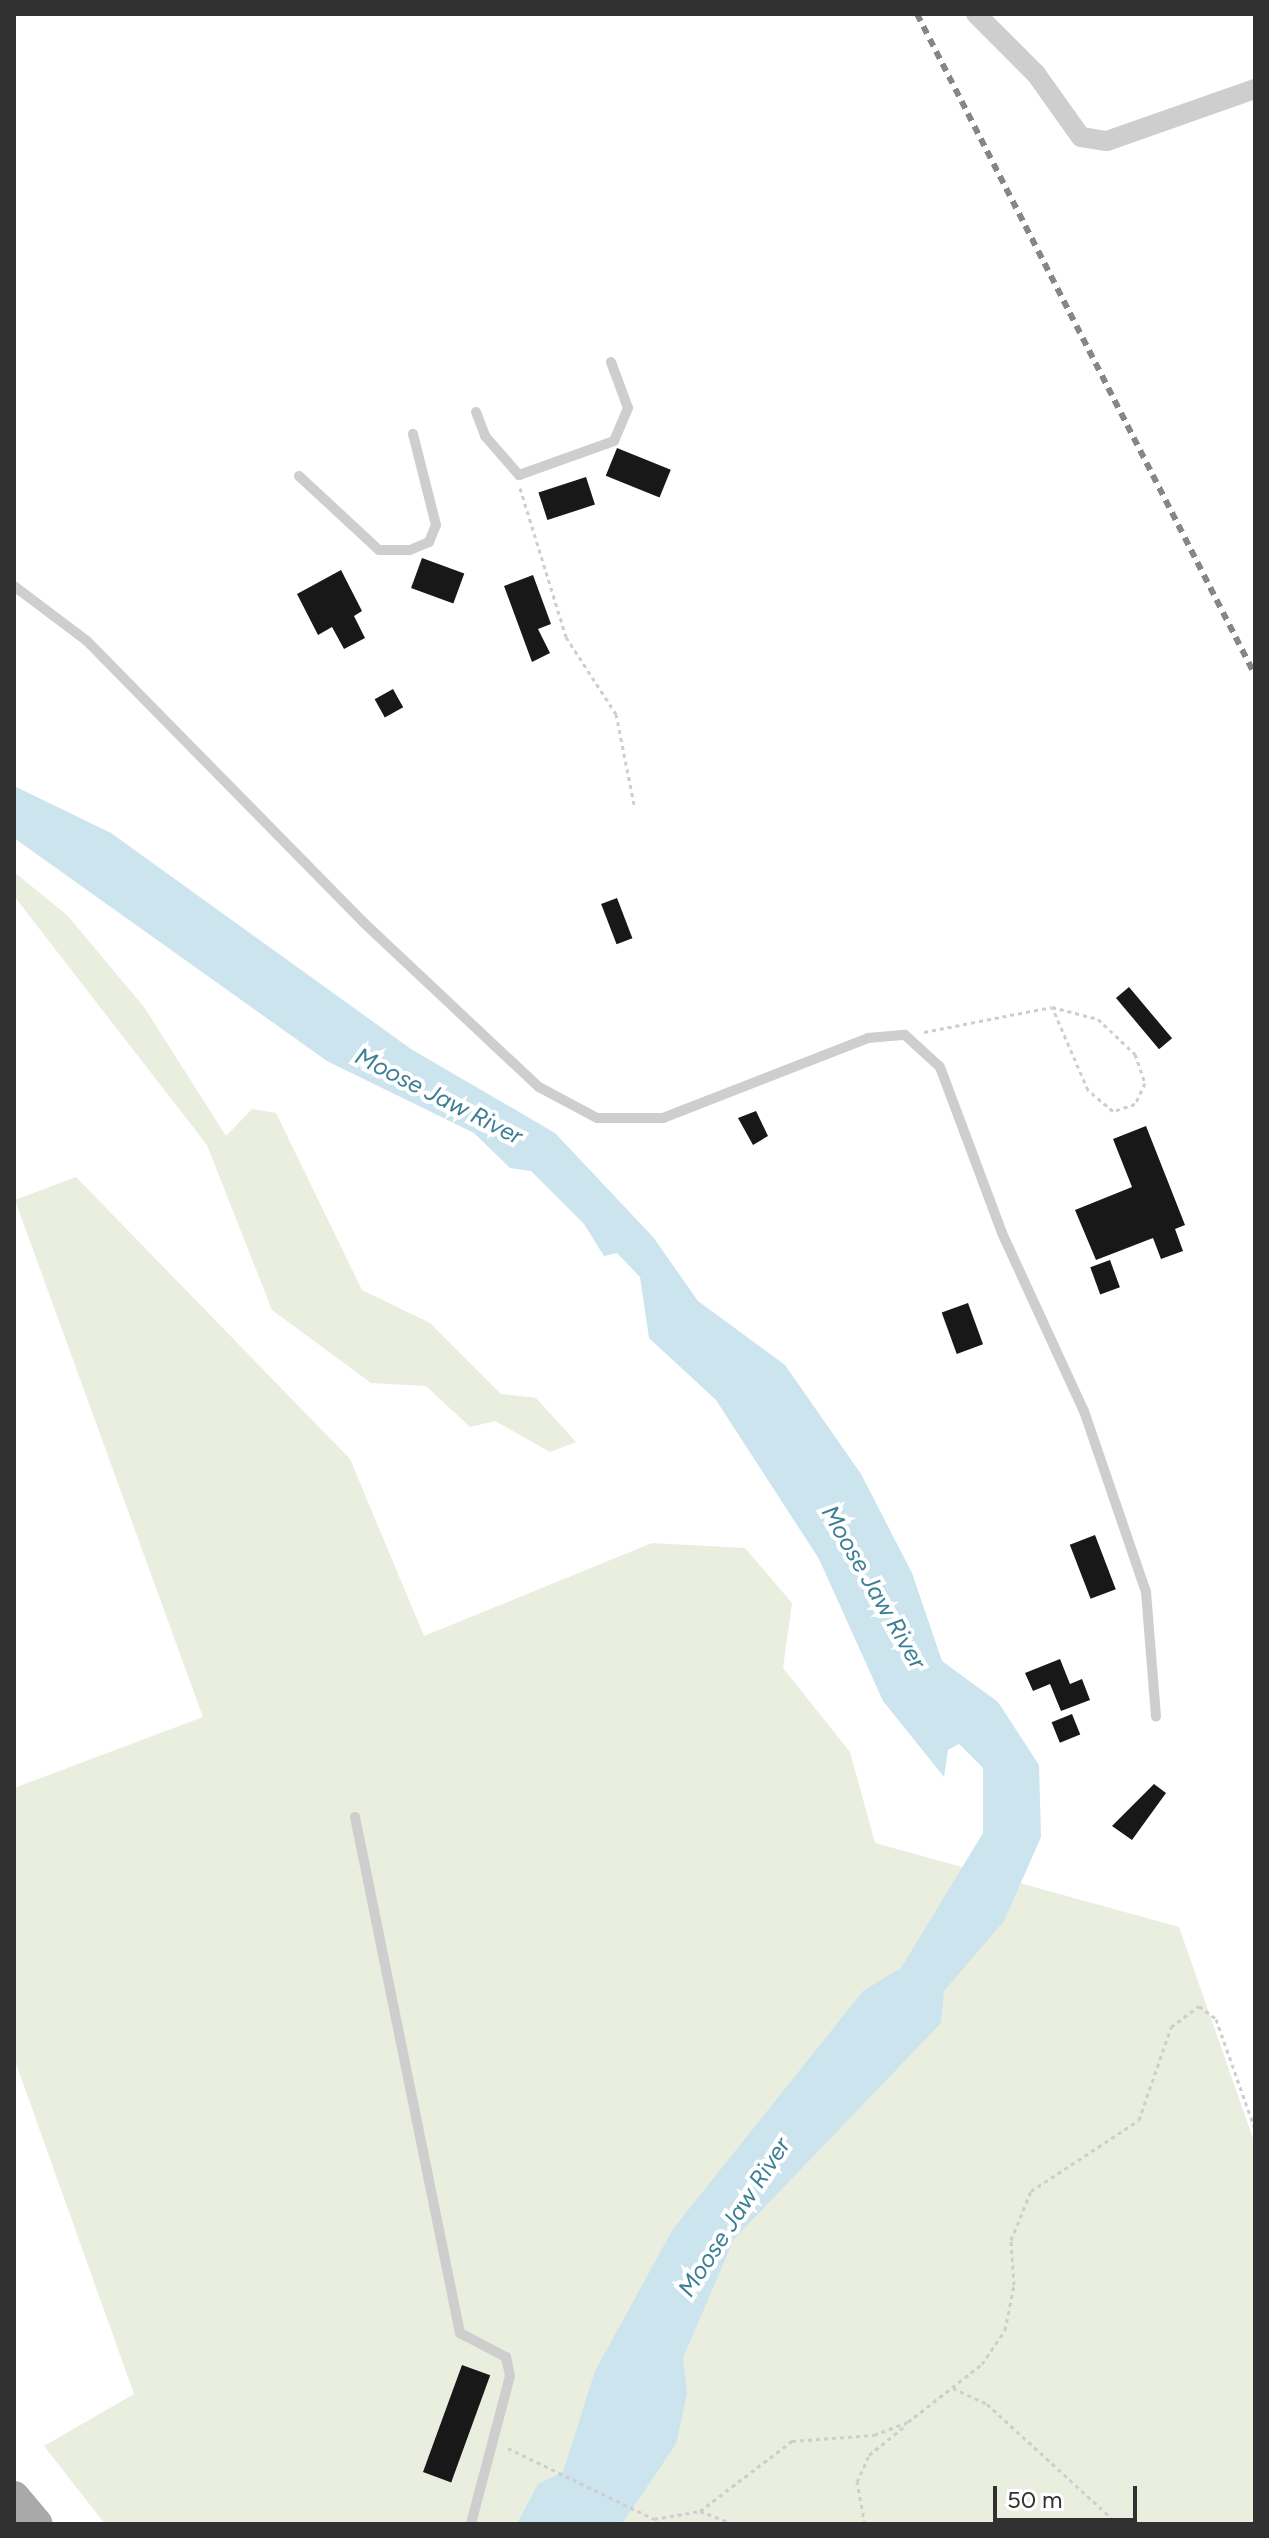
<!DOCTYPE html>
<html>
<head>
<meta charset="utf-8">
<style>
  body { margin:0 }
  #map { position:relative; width:1269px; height:2538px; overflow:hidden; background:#fff; font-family:Figtree,sans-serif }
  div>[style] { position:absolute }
  .green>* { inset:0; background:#e9eedf }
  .water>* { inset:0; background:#cbe4ee }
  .building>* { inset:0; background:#181818; transform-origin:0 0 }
  .path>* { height:3px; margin-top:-1.5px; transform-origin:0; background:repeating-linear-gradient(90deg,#cecece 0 4px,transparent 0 8px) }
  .service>* { height:10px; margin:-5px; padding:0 5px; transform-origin:5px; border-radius:5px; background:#cecece }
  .minor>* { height:20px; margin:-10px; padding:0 10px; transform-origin:10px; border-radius:10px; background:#cecece }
  .primary>* { height:32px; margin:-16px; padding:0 16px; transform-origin:16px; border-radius:16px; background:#a9a9a9 }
  .rail>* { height:6px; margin-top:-3px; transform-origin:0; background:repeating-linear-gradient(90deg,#868686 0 8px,transparent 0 14px) }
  span { translate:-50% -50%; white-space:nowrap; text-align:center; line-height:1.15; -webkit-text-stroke:8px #fff; paint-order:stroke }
  .water-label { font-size:24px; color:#3c7e96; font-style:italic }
  .frame { position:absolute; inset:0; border:16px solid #313131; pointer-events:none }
  .scale { position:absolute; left:993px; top:2486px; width:144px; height:36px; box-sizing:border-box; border:4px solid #313131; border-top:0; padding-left:10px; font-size:24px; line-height:28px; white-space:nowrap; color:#313131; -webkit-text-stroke:6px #fff; paint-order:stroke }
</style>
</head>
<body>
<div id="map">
  <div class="green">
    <div style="clip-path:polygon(14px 872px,67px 915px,144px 1007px,226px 1136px,252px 1109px,276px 1113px,362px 1290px,430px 1323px,501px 1394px,536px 1398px,576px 1442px,550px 1452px,495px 1421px,470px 1427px,426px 1386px,371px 1383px,272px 1310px,207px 1145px,14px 896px)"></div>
    <div style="clip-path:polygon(76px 1177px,350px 1459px,424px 1636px,652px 1543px,745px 1548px,792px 1603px,783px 1668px,850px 1752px,875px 1843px,1179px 1927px,1255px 2144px,1255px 2524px,105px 2524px,44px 2446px,134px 2394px,14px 2058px,14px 1788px,203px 1717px,15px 1200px)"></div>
  </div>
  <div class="water">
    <div style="clip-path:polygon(14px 786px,111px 833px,411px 1049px,555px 1133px,653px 1237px,698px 1301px,785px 1365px,861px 1474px,912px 1573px,942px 1661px,998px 1702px,1039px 1765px,1041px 1837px,1004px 1921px,944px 1991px,941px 2023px,734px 2239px,683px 2358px,687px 2394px,676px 2444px,622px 2524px,517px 2524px,538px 2484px,563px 2472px,595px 2371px,673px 2229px,863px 1991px,901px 1968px,983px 1833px,983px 1768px,959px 1744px,948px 1750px,944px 1777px,883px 1701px,819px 1559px,716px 1400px,649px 1338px,640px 1277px,617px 1253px,604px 1256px,584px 1224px,531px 1171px,510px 1168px,474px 1133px,327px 1061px,14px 838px)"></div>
  </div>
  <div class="building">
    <div style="left:617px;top:448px;width:58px;height:30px;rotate:22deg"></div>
    <div style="left:586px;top:477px;width:29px;height:50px;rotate:72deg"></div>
    <div style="left:422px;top:558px;width:45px;height:32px;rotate:20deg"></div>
    <div style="clip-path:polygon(341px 570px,362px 611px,354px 616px,365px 638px,344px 649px,332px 627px,318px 635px,297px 594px)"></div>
    <div style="clip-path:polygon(533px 575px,551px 624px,538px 629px,550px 653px,532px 662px,504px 586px)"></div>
    <div style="left:393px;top:689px;width:21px;height:21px;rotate:61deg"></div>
    <div style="left:617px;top:898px;width:43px;height:17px;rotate:69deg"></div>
    <div style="left:1129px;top:987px;width:67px;height:17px;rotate:50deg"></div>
    <div style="clip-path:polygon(756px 1111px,768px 1136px,753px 1145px,738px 1118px)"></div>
    <div style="clip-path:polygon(1146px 1126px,1185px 1225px,1175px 1229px,1183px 1251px,1161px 1259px,1153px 1238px,1096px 1260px,1075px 1210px,1132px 1187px,1113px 1139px)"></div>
    <div style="left:1110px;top:1260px;width:29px;height:21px;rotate:70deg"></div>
    <div style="left:968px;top:1303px;width:44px;height:28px;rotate:70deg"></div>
    <div style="left:1095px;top:1535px;width:58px;height:27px;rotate:69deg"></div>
    <div style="clip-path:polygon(1060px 1659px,1070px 1684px,1082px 1679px,1090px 1700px,1061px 1711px,1050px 1684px,1033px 1691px,1025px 1673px)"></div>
    <div style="left:1072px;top:1714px;width:22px;height:22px;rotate:68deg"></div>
    <div style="clip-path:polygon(1154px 1784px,1166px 1793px,1132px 1840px,1112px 1826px)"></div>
    <div style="left:462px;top:2365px;width:30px;height:114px;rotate:20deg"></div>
  </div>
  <div class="path">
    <div style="left:520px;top:488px;width:156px;rotate:72.8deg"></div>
    <div style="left:566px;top:637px;width:92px;rotate:57deg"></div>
    <div style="left:616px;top:714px;width:92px;rotate:78.7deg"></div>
    <div style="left:924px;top:1032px;width:130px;rotate:-11.1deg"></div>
    <div style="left:1052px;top:1007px;width:48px;rotate:14.6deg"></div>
    <div style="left:1098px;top:1019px;width:51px;rotate:43.4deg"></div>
    <div style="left:1135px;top:1054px;width:31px;rotate:71deg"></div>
    <div style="left:1145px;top:1083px;width:23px;rotate:115deg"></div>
    <div style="left:1135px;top:1104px;width:23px;rotate:162deg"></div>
    <div style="left:1113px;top:1111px;width:33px;rotate:-140deg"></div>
    <div style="left:1088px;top:1090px;width:90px;rotate:-113.4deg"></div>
    <div style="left:953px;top:2388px;width:38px;rotate:25deg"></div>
    <div style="left:987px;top:2404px;width:178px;rotate:42.5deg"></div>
    <div style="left:508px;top:2448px;width:162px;rotate:25.9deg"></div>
    <div style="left:654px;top:2519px;width:47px;rotate:-9.9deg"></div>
    <div style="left:700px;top:2511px;width:116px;rotate:-37.3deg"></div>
    <div style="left:792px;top:2441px;width:82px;rotate:-4.2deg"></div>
    <div style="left:874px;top:2435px;width:36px;rotate:-21deg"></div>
    <div style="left:908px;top:2422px;width:94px;rotate:-38.1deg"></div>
    <div style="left:982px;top:2364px;width:41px;rotate:-55.9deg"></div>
    <div style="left:1005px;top:2330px;width:46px;rotate:-78.7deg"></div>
    <div style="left:1014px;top:2285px;width:45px;rotate:-93.8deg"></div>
    <div style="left:1011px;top:2240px;width:53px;rotate:-67.8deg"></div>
    <div style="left:1031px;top:2191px;width:129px;rotate:-33.3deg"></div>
    <div style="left:1139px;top:2120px;width:98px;rotate:-71deg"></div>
    <div style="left:1171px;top:2027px;width:35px;rotate:-37deg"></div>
    <div style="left:1199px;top:2006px;width:21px;rotate:37deg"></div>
    <div style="left:1216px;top:2019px;width:117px;rotate:70.5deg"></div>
    <div style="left:700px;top:2511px;width:36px;rotate:21deg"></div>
    <div style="left:865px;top:2524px;width:43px;rotate:-100.8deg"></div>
    <div style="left:857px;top:2482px;width:30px;rotate:-66deg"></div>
    <div style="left:869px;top:2455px;width:48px;rotate:-39deg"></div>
  </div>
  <div class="service">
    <div style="left:476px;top:412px;width:26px;rotate:69deg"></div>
    <div style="left:485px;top:436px;width:52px;rotate:48.9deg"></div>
    <div style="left:519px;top:475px;width:101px;rotate:-19.7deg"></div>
    <div style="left:614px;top:441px;width:36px;rotate:-67deg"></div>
    <div style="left:628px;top:408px;width:49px;rotate:-110.3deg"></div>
    <div style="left:299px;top:476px;width:109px;rotate:42.8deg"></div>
    <div style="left:379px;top:550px;width:31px"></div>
    <div style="left:410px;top:550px;width:21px;rotate:-23deg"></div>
    <div style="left:429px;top:542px;width:18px;rotate:-68deg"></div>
    <div style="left:436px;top:525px;width:94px;rotate:-104.2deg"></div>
    <div style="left:14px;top:586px;width:91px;rotate:37deg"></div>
    <div style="left:87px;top:641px;width:394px;rotate:45.5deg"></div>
    <div style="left:363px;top:922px;width:241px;rotate:43.2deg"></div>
    <div style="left:539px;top:1087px;width:66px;rotate:28.1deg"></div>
    <div style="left:597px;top:1118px;width:66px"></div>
    <div style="left:663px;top:1118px;width:220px;rotate:-21.3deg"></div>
    <div style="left:868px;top:1038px;width:37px;rotate:-5deg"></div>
    <div style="left:905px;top:1035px;width:47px;rotate:42.4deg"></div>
    <div style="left:940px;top:1067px;width:177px;rotate:69.5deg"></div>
    <div style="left:1002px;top:1233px;width:196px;rotate:65.3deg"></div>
    <div style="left:1084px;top:1411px;width:191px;rotate:71.1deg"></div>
    <div style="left:1146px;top:1592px;width:125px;rotate:85.4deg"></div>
    <div style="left:355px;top:1817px;width:527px;rotate:78.5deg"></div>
    <div style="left:460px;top:2333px;width:52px;rotate:27.6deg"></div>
    <div style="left:506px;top:2357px;width:19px;rotate:78deg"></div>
    <div style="left:510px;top:2376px;width:153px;rotate:104.8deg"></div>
  </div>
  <div class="minor">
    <div style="left:976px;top:14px;width:85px;rotate:45deg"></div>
    <div style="left:1036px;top:74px;width:77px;rotate:54.5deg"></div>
    <div style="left:1081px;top:137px;width:26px;rotate:9deg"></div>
    <div style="left:1107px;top:141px;width:157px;rotate:-19.4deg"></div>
  </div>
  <div class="primary">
    <div style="left:14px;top:2497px;width:35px;rotate:50deg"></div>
  </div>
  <div class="rail">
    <div style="left:917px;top:14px;width:742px;rotate:62.92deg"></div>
  </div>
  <div class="water-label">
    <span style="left:439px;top:1096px;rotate:27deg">Moose Jaw River</span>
    <span style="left:874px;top:1587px;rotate:60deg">Moose Jaw River</span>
    <span style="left:734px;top:2217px;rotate:-57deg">Moose Jaw River</span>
  </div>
  <div class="frame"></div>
  <div class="scale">50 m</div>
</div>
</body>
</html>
